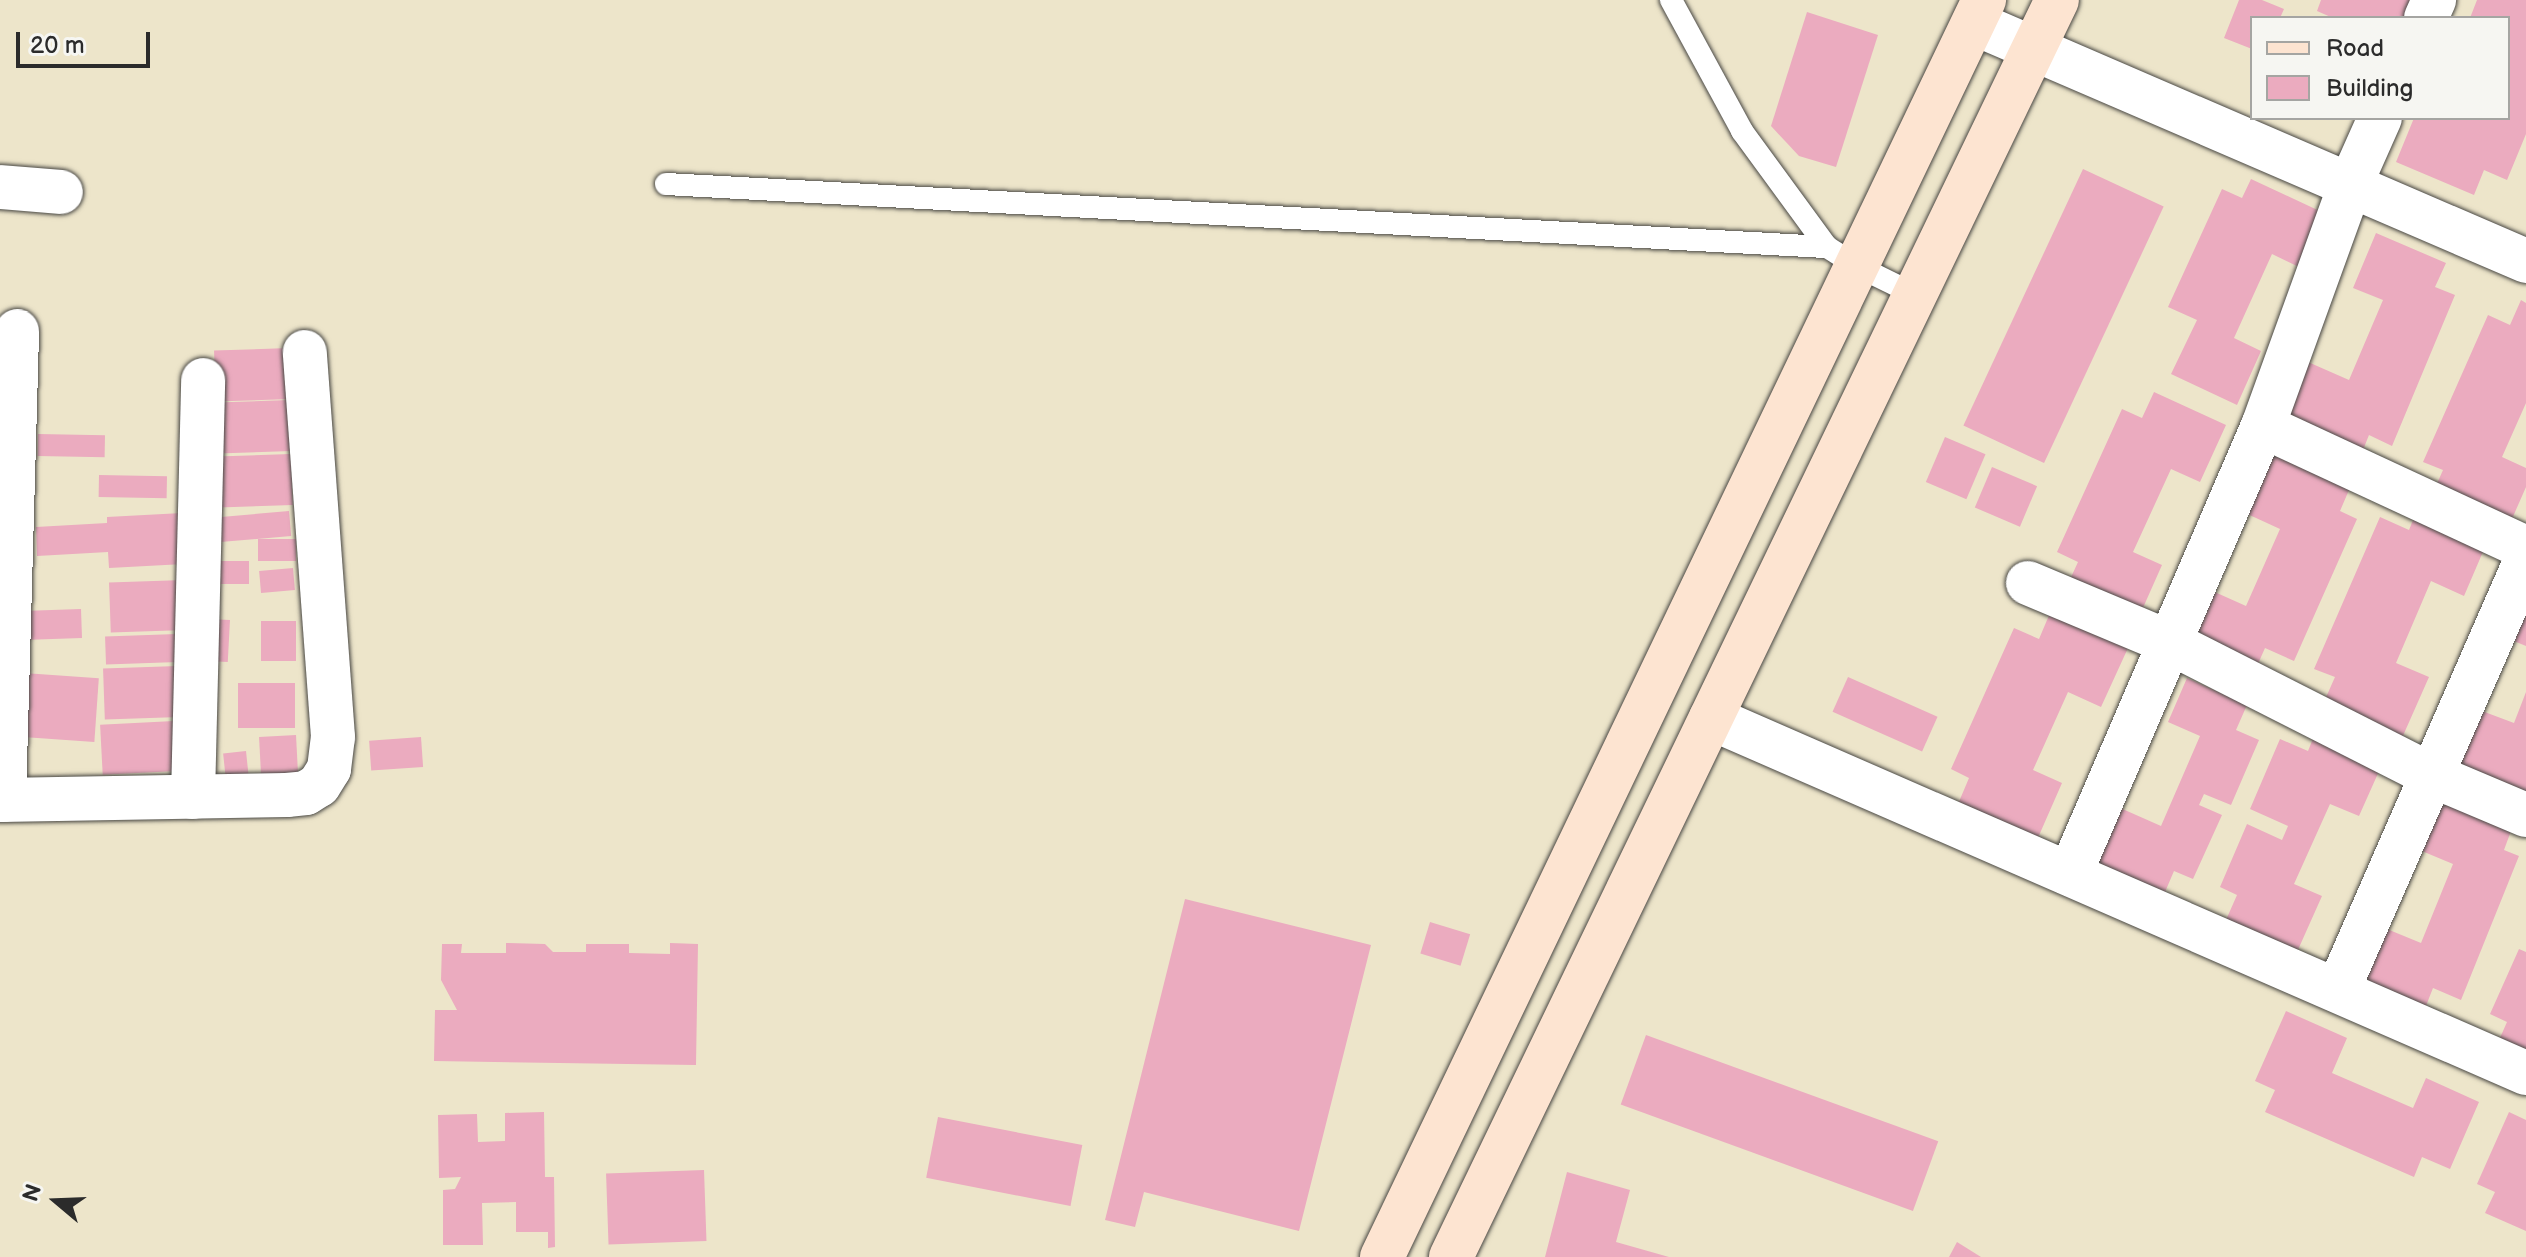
<!DOCTYPE html>
<html>
<head>
<meta charset="utf-8">
<style>
  body { margin:0 }
  #map { position:relative; width:2526px; height:1257px; overflow:hidden; background:#ede5ca; font-family:"Balsamiq Sans",sans-serif }
  div>[style] { position:absolute }
  .building>* { inset:0; background:#ebabbf; transform-origin:0 0 }
  .roads { filter:drop-shadow(0 0 2px #484743) drop-shadow(0 0 2px #484743) }
  .lane>* { height:22px; margin:-11px; padding:0 11px; transform-origin:11px; border-radius:11px; background:#fff }
  .street>* { height:44px; margin:-22px; padding:0 22px; transform-origin:22px; border-radius:22px; background:#fff }
  .secondary>* { height:44px; margin:-22px; padding:0 22px; transform-origin:22px; border-radius:22px; background:#fde4d1 }
  span { translate:-50% -50%; white-space:nowrap; text-align:center; line-height:1.15; -webkit-text-stroke:7px #f6f6f2; paint-order:stroke }
  .legend { position:absolute; left:2250px; top:16px; width:260px; height:104px; box-sizing:border-box; background:#f6f6f2; border:2px solid #a5a5a2; margin:0; padding:10px 14px; list-style:none; font-size:24px; color:#2b2b2b }
  .legend li { display:flex; align-items:center; gap:16px; height:40px }
  .legend b { width:40px; border:2px solid #a5a5a2 }
  .north { position:absolute; left:16px; top:1161px; width:80px; height:80px; -webkit-text-stroke:6px #f6f6f2; paint-order:stroke; rotate:289deg; font-size:22px; font-weight:700; line-height:32px; text-align:center; color:#2b2b2b }
  .north::after { content:''; display:block; margin:auto; width:28px; height:36px; background:#2b2b2b; clip-path:polygon(50% 0,100% 100%,50% 72%,0 100%) }
  .scale { position:absolute; left:16px; top:32px; width:134px; height:36px; box-sizing:border-box; border:4px solid #2b2b2b; border-top:0; padding-left:10px; font-size:24px; line-height:28px; white-space:nowrap; color:#2b2b2b; -webkit-text-stroke:6px #f6f6f2; paint-order:stroke }
</style>
</head>
<body>
<div id="map">
  <div class="building">
    <div style="clip-path:polygon(2239px 0,2262px 0,2284px 9px,2280px 18px,2252px 18px,2252px 49px,2224px 38px)"></div>
    <div style="clip-path:polygon(2321px 0,2411px 0,2404px 18px,2333px 18px,2317px 11px)"></div>
    <div style="clip-path:polygon(2477px 0,2526px 0,2526px 134px,2507px 180px,2484px 170px,2474px 195px,2396px 162px,2414px 118px,2508px 118px,2508px 18px,2470px 18px)"></div>
    <div style="clip-path:polygon(1807px 12px,1878px 35px,1836px 167px,1799px 156px,1771px 126px)"></div>
    <div style="left:2083px;top:169px;width:89px;height:283px;rotate:25deg"></div>
    <div style="clip-path:polygon(2251px 179px,2326px 214px,2301px 268px,2272px 254px,2234px 338px,2261px 351px,2237px 405px,2171px 374px,2197px 320px,2168px 307px,2222px 189px,2242px 198px)"></div>
    <div style="clip-path:polygon(2376px 233px,2446px 263px,2435px 287px,2455px 295px,2392px 446px,2369px 435px,2359px 460px,2281px 428px,2308px 362px,2349px 380px,2383px 300px,2353px 288px)"></div>
    <div style="clip-path:polygon(2521px 300px,2526px 303px,2526px 403px,2502px 457px,2526px 468px,2526px 487px,2508px 528px,2432px 495px,2443px 470px,2423px 462px,2488px 315px,2510px 325px)"></div>
    <div style="left:289px;top:348px;width:51px;height:75px;rotate:88deg"></div>
    <div style="clip-path:polygon(2154px 392px,2226px 425px,2200px 482px,2171px 469px,2133px 552px,2162px 565px,2138px 619px,2067px 586px,2078px 562px,2057px 552px,2122px 409px,2142px 418px)"></div>
    <div style="left:290px;top:400px;width:51px;height:74px;rotate:88deg"></div>
    <div style="left:38px;top:434px;width:67px;height:22px;rotate:1deg"></div>
    <div style="left:1945px;top:437px;width:44px;height:49px;rotate:23deg"></div>
    <div style="clip-path:polygon(2272px 447px,2352px 483px,2340px 511px,2357px 519px,2294px 661px,2265px 648px,2253px 675px,2184px 644px,2208px 589px,2246px 606px,2280px 529px,2243px 512px)"></div>
    <div style="left:291px;top:454px;width:51px;height:74px;rotate:88deg"></div>
    <div style="left:1992px;top:467px;width:49px;height:44px;rotate:23deg"></div>
    <div style="left:99px;top:475px;width:68px;height:22px;rotate:1deg"></div>
    <div style="clip-path:polygon(2417px 510px,2488px 540px,2464px 596px,2431px 581px,2396px 663px,2429px 677px,2402px 738px,2323px 704px,2335px 677px,2314px 669px,2380px 517px,2409px 530px)"></div>
    <div style="left:289px;top:511px;width:25px;height:71px;rotate:85deg"></div>
    <div style="clip-path:polygon(182px 513px,184px 564px,109px 568px,108px 552px,37px 556px,36px 527px,107px 523px,107px 517px)"></div>
    <div style="left:258px;top:539px;width:38px;height:22px"></div>
    <div style="left:213px;top:561px;width:36px;height:23px"></div>
    <div style="left:293px;top:568px;width:22px;height:34px;rotate:85deg"></div>
    <div style="left:184px;top:580px;width:50px;height:75px;rotate:88deg"></div>
    <div style="clip-path:polygon(2526px 584px,2526px 646px,2504px 637px)"></div>
    <div style="left:81px;top:609px;width:29px;height:59px;rotate:88deg"></div>
    <div style="clip-path:polygon(2050px 613px,2128px 648px,2101px 707px,2068px 692px,2033px 770px,2062px 783px,2037px 840px,1958px 804px,1969px 778px,1951px 769px,2014px 628px,2039px 639px)"></div>
    <div style="left:210px;top:619px;width:20px;height:42px;rotate:3deg"></div>
    <div style="left:296px;top:621px;width:40px;height:35px;rotate:90deg"></div>
    <div style="left:177px;top:634px;width:28px;height:72px;rotate:88deg"></div>
    <div style="left:178px;top:666px;width:51px;height:75px;rotate:88deg"></div>
    <div style="left:24px;top:673px;width:75px;height:64px;rotate:4deg"></div>
    <div style="left:1848px;top:677px;width:98px;height:38px;rotate:24deg"></div>
    <div style="clip-path:polygon(2187px 678px,2247px 705px,2236px 730px,2259px 740px,2231px 805px,2204px 794px,2199px 805px,2222px 815px,2193px 879px,2174px 871px,2165px 892px,2093px 861px,2118px 807px,2161px 826px,2200px 736px,2168px 722px)"></div>
    <div style="left:295px;top:683px;width:45px;height:57px;rotate:90deg"></div>
    <div style="clip-path:polygon(2526px 692px,2526px 793px,2449px 770px,2474px 708px,2514px 723px)"></div>
    <div style="left:174px;top:721px;width:50px;height:74px;rotate:87deg"></div>
    <div style="clip-path:polygon(2316px 731px,2384px 760px,2359px 816px,2330px 804px,2294px 884px,2322px 896px,2297px 952px,2226px 920px,2237px 895px,2220px 887px,2247px 824px,2282px 840px,2288px 826px,2250px 809px,2280px 739px,2308px 751px)"></div>
    <div style="left:296px;top:735px;width:40px;height:37px;rotate:87deg"></div>
    <div style="left:421px;top:737px;width:30px;height:52px;rotate:86deg"></div>
    <div style="left:246px;top:751px;width:27px;height:23px;rotate:84deg"></div>
    <div style="clip-path:polygon(2442px 789px,2515px 820px,2504px 850px,2519px 856px,2461px 1000px,2433px 988px,2422px 1016px,2357px 989px,2382px 927px,2421px 943px,2453px 864px,2417px 849px)"></div>
    <div style="clip-path:polygon(1185px 899px,1371px 945px,1299px 1231px,1144px 1192px,1135px 1227px,1105px 1220px)"></div>
    <div style="left:1430px;top:922px;width:42px;height:33px;rotate:17deg"></div>
    <div style="clip-path:polygon(506px 943px,545px 944px,553px 952px,586px 952px,586px 944px,629px 944px,629px 953px,670px 954px,670px 943px,698px 944px,696px 1065px,434px 1061px,435px 1010px,457px 1010px,441px 980px,442px 944px,462px 944px,461px 953px,506px 953px)"></div>
    <div style="clip-path:polygon(2519px 949px,2526px 952px,2526px 1060px,2496px 1047px,2507px 1022px,2490px 1014px)"></div>
    <div style="clip-path:polygon(2286px 1011px,2347px 1038px,2332px 1073px,2413px 1108px,2426px 1078px,2479px 1102px,2450px 1169px,2422px 1157px,2414px 1177px,2265px 1112px,2275px 1090px,2255px 1081px)"></div>
    <div style="left:1646px;top:1035px;width:311px;height:74px;rotate:20deg"></div>
    <div style="clip-path:polygon(544px 1112px,545px 1177px,554px 1177px,555px 1247px,548px 1248px,548px 1232px,516px 1232px,516px 1202px,482px 1203px,483px 1245px,443px 1245px,443px 1190px,455px 1189px,461px 1177px,439px 1178px,438px 1115px,477px 1114px,478px 1142px,505px 1141px,505px 1113px)"></div>
    <div style="clip-path:polygon(2509px 1112px,2526px 1120px,2526px 1231px,2485px 1213px,2495px 1192px,2477px 1184px)"></div>
    <div style="left:938px;top:1117px;width:147px;height:62px;rotate:11deg"></div>
    <div style="left:704px;top:1170px;width:71px;height:98px;rotate:88deg"></div>
    <div style="clip-path:polygon(1567px 1172px,1630px 1190px,1616px 1242px,1669px 1257px,1545px 1257px)"></div>
    <div style="clip-path:polygon(1957px 1242px,1981px 1257px,1949px 1257px)"></div>
  </div>
  <div class="roads">
    <div class="lane">
      <div style="left:1671px;top:0;width:149px;rotate:61.5deg"></div>
      <div style="left:1742px;top:131px;width:144px;rotate:53.8deg"></div>
      <div style="left:1827px;top:247px;width:36px;rotate:32deg"></div>
      <div style="left:1857px;top:266px;width:66px;rotate:26.2deg"></div>
      <div style="left:666px;top:184px;width:1163px;rotate:3.11deg"></div>
    </div>
    <div class="street">
      <div style="left:2426px;top:18px;width:20px;rotate:-66deg"></div>
      <div style="left:1974px;top:23px;width:601px;rotate:23.32deg"></div>
      <div style="left:0;top:187px;width:61px;rotate:4.7deg"></div>
      <div style="left:2263px;top:426px;width:290px;rotate:24.9deg"></div>
      <div style="left:2028px;top:583px;width:155px;rotate:22.8deg"></div>
      <div style="left:2171px;top:643px;width:292px;rotate:26.9deg"></div>
      <div style="left:2431px;top:775px;width:103px;rotate:22.8deg"></div>
      <div style="left:1711px;top:718px;width:889px;rotate:23.54deg"></div>
      <div style="left:193px;top:797px;width:417px;rotate:-88.6deg"></div>
      <div style="left:0;top:800px;width:287px;rotate:-1deg"></div>
      <div style="left:287px;top:795px;width:19px;rotate:-6deg"></div>
      <div style="left:306px;top:793px;width:15px;rotate:-32deg"></div>
      <div style="left:319px;top:785px;width:19px;rotate:-58deg"></div>
      <div style="left:329px;top:769px;width:32px;rotate:-83deg"></div>
      <div style="left:333px;top:737px;width:386px;rotate:-94.2deg"></div>
      <div style="left:4px;top:800px;width:469px;rotate:-88.4deg"></div>
      <div style="left:2070px;top:874px;width:488px;rotate:-66.7deg"></div>
      <div style="left:2263px;top:426px;width:258px;rotate:-70.1deg"></div>
      <div style="left:2351px;top:183px;width:71px;rotate:-66deg"></div>
      <div style="left:2338px;top:990px;width:469px;rotate:-66.4deg"></div>
    </div>
    <div class="secondary">
      <div style="left:1382px;top:1257px;width:1394px;rotate:-64.41deg"></div>
      <div style="left:1451px;top:1257px;width:1395px;rotate:-64.26deg"></div>
    </div>
  </div>
  <ul class="legend">
  <li><b style="height:10px;background:#fde4d1"></b>Road</li>
  <li><b style="height:22px;background:#ebabbf"></b>Building</li>
  </ul>
  <div class="north">N</div>
  <div class="scale">20 m</div>
</div>
</body>
</html>
